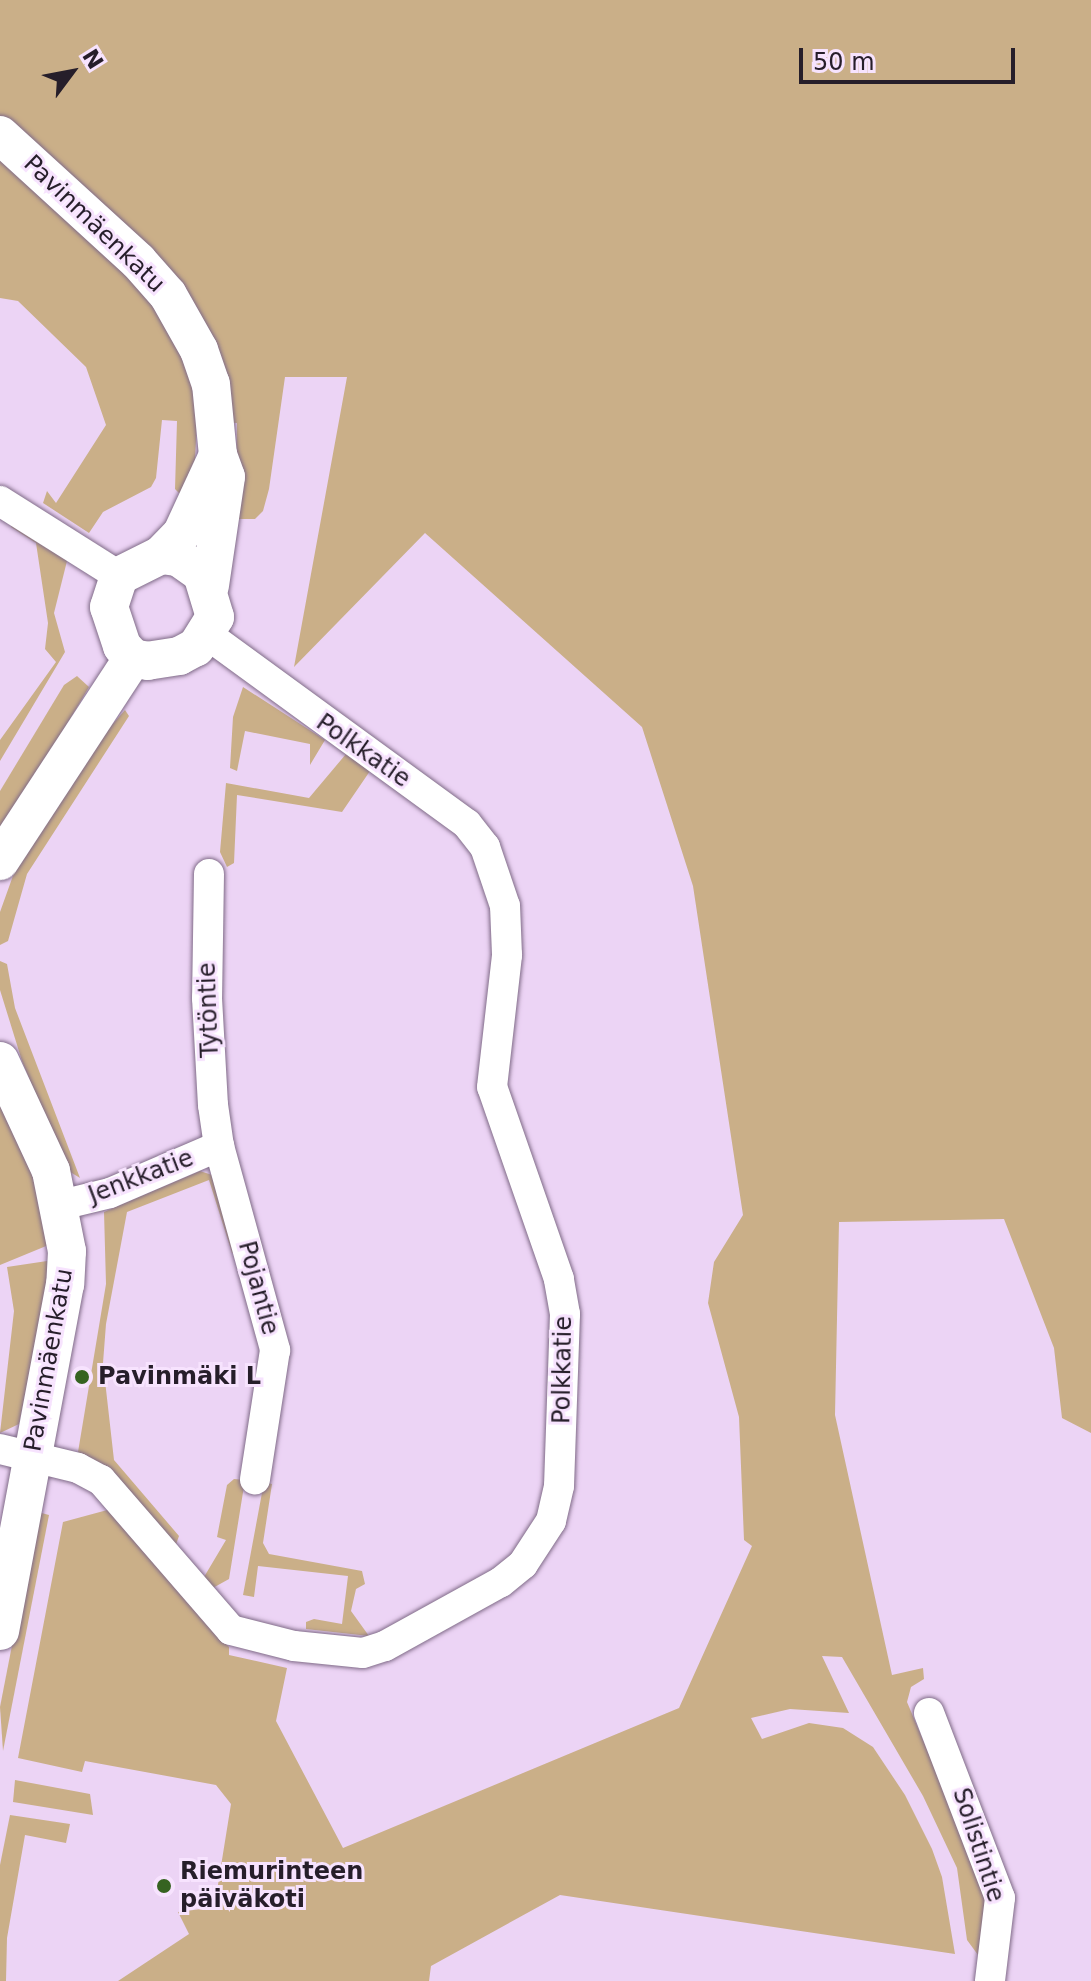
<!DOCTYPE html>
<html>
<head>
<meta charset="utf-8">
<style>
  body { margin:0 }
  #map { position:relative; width:1091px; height:1981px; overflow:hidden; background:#ecd4f5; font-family:"DejaVu Sans",sans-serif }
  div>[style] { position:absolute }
  .green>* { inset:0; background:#caaf88 }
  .roads { filter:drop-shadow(0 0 2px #806b88) drop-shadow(0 0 2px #806b88) }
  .minor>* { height:30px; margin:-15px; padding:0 15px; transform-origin:15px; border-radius:15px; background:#fff }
  .tertiary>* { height:38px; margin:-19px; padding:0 19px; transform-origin:19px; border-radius:19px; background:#fff }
  .dots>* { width:22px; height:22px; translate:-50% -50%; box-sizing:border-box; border:4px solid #f7e3fe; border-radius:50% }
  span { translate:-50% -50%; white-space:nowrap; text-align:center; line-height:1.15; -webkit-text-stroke:6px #f7e3fe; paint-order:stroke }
  .street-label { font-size:24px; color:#261e2a }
  .poi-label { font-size:24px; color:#261e2a; font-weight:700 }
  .left { translate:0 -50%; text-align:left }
  .north { position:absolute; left:32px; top:32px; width:80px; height:80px; -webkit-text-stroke:6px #f7e3fe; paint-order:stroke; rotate:58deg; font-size:22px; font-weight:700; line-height:32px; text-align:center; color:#261e2a }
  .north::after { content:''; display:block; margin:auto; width:28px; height:36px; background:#261e2a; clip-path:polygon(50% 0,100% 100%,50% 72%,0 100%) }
  .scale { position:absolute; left:799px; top:48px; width:216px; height:36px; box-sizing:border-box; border:4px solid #261e2a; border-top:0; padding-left:10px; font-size:24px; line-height:28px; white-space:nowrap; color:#261e2a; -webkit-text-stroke:6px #f7e3fe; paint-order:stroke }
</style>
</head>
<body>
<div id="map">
  <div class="green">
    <div style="clip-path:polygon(0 0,1091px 0,1091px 1433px,1062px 1418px,1054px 1348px,1004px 1219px,839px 1222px,835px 1415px,892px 1675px,923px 1668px,924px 1679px,911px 1687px,907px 1702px,981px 1878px,987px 1898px,981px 1959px,967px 1940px,957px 1868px,923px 1796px,842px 1657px,822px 1656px,849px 1713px,790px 1709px,751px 1718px,762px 1739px,809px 1723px,843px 1728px,873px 1747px,905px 1795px,932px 1849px,942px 1877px,955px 1954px,560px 1895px,431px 1966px,429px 1981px,118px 1981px,189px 1934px,178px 1912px,209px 1908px,216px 1897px,231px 1804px,216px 1785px,85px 1761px,82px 1772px,18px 1758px,63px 1522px,111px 1509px,229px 1647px,229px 1655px,287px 1668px,276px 1721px,343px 1848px,679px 1708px,752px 1546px,744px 1540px,739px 1417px,708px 1303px,714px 1262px,743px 1215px,693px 886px,642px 727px,425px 533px,294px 667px,347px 377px,285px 377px,269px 489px,263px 511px,255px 519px,235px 519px,237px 423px,197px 421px,195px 460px,180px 494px,175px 489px,177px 421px,162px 420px,156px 478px,151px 487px,103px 512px,89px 533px,43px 503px,47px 491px,56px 503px,106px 425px,86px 367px,18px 301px,0 298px)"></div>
    <div style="clip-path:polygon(13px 517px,68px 557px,54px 613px,65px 652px,0 761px,0 740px,56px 662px,45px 649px,48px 623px,36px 543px,11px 527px)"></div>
    <div style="clip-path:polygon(77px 676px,89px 687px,0 837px,0 791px,64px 685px)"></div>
    <div style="clip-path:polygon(243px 687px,325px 740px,310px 765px,310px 744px,245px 731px,237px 771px,230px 768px,233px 717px)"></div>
    <div style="clip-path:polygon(125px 710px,129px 716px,27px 874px,8px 941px,0 945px,0 912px,19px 859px,91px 749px)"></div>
    <div style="clip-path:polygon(346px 754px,370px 771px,342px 812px,237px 795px,234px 863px,227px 867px,220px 852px,226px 783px,309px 798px)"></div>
    <div style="clip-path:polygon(0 961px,7px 964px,15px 1008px,80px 1178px,67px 1170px,22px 1061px,0 990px)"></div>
    <div style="clip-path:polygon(0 1095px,26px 1146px,51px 1244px,0 1265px)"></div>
    <div style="clip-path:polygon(200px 1171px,212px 1175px,238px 1253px,232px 1253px,209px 1180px,127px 1212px,106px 1324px,103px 1363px,114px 1460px,179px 1536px,175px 1547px,107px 1468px,78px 1452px,106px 1284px,104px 1212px)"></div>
    <div style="clip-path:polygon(47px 1261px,52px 1263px,19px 1424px,0 1433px,14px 1311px,7px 1267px)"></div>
    <div style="clip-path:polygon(234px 1479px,245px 1480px,229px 1579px,211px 1589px,204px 1577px,226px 1540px,217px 1537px,227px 1485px)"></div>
    <div style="clip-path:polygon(264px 1482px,272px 1484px,263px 1543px,269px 1554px,362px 1571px,365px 1584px,356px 1589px,351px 1611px,369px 1636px,306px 1629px,306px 1622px,314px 1619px,342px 1624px,348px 1576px,258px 1566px,254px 1597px,243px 1595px)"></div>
    <div style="clip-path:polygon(38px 1512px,49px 1515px,3px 1751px,0 1707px)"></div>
    <div style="clip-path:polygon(15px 1780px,90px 1794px,93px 1815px,13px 1802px)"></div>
    <div style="clip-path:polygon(10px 1815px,70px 1824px,66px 1843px,25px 1835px,7px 1938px,6px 1981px,0 1981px,0 1865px)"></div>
  </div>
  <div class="roads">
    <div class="minor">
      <div style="left:0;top:501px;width:141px;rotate:32.2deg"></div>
      <div style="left:209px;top:874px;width:124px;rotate:90.9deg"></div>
      <div style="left:207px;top:998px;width:107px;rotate:86.8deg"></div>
      <div style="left:213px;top:1105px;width:41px;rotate:81.7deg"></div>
      <div style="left:219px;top:1146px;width:212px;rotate:74.6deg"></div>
      <div style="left:275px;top:1350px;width:131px;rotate:98.8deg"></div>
      <div style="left:61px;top:1205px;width:50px;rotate:-13.8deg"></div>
      <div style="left:110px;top:1193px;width:119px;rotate:-23.3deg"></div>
      <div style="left:0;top:1449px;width:80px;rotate:13.7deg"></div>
      <div style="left:78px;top:1468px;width:26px;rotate:28deg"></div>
      <div style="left:101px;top:1480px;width:198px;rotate:49.1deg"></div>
      <div style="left:231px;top:1630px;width:65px;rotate:14.3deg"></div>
      <div style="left:294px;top:1646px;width:69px;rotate:5.8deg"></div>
      <div style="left:363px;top:1653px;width:23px;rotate:-18deg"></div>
      <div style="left:385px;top:1646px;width:132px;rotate:-28.9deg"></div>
      <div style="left:501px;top:1582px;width:28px;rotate:-39deg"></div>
      <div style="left:523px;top:1564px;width:51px;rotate:-56.9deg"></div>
      <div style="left:551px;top:1521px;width:36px;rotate:-77deg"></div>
      <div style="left:559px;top:1486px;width:172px;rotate:-88deg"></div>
      <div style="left:565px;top:1314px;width:36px;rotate:-100deg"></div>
      <div style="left:559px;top:1279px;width:203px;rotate:-109.2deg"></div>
      <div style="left:492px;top:1087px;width:133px;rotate:-83.5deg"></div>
      <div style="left:507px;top:955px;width:49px;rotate:-92.3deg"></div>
      <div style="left:505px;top:906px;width:62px;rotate:-108.7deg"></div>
      <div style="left:485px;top:847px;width:29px;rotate:-128deg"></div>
      <div style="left:467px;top:824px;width:321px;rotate:-143.9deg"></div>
      <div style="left:929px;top:1713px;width:198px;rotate:69deg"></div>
      <div style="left:1000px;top:1898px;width:84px;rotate:96.9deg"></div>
    </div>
    <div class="tertiary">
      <div style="left:0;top:135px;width:187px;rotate:42.4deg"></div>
      <div style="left:138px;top:261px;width:45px;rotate:48.6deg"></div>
      <div style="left:168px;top:295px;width:63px;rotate:60.6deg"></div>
      <div style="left:199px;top:350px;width:36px;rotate:71deg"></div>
      <div style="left:211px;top:384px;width:71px;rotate:84.4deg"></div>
      <div style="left:218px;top:455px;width:23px;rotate:70deg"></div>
      <div style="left:226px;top:477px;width:110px;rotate:98.4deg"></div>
      <div style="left:161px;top:555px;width:17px;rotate:7deg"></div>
      <div style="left:178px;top:557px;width:29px;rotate:35deg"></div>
      <div style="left:202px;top:574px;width:45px;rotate:73.2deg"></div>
      <div style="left:215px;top:617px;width:36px;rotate:122deg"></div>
      <div style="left:196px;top:647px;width:19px;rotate:152deg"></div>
      <div style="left:179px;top:656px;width:31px;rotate:171deg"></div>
      <div style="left:148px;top:661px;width:15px;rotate:-169deg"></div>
      <div style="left:133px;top:658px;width:16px;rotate:-133deg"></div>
      <div style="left:122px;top:646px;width:41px;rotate:-108.4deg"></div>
      <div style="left:109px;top:607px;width:33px;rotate:-72deg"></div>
      <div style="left:119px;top:576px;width:47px;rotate:-26.6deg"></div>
      <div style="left:161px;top:555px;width:30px;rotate:-46deg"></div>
      <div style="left:182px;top:533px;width:86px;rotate:-65.2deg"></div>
      <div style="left:0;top:861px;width:243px;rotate:-56.8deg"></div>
      <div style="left:0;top:1061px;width:121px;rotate:65.1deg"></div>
      <div style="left:51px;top:1171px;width:82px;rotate:78.7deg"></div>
      <div style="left:67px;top:1251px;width:33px;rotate:93deg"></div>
      <div style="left:65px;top:1284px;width:353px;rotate:100.6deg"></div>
    </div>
  </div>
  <div class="dots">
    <div style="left:82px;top:1377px;background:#366321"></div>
    <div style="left:164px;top:1886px;background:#366321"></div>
  </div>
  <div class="street-label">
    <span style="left:94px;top:224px;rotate:44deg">Pavinmäenkatu</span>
    <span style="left:363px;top:751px;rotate:35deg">Polkkatie</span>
    <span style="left:209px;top:1010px;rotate:-92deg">Tytöntie</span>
    <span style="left:141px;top:1177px;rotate:-21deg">Jenkkatie</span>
    <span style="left:258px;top:1288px;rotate:75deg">Pojantie</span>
    <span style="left:49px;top:1360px;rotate:-80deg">Pavinmäenkatu</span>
    <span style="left:563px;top:1370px;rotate:-89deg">Polkkatie</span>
    <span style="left:978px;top:1845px;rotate:72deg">Solistintie</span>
  </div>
  <div class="poi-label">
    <span class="left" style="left:98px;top:1377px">Pavinmäki L</span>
    <span class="left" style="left:180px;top:1886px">Riemurinteen<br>päiväkoti</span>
  </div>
  <div class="north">N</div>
  <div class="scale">50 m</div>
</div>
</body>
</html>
